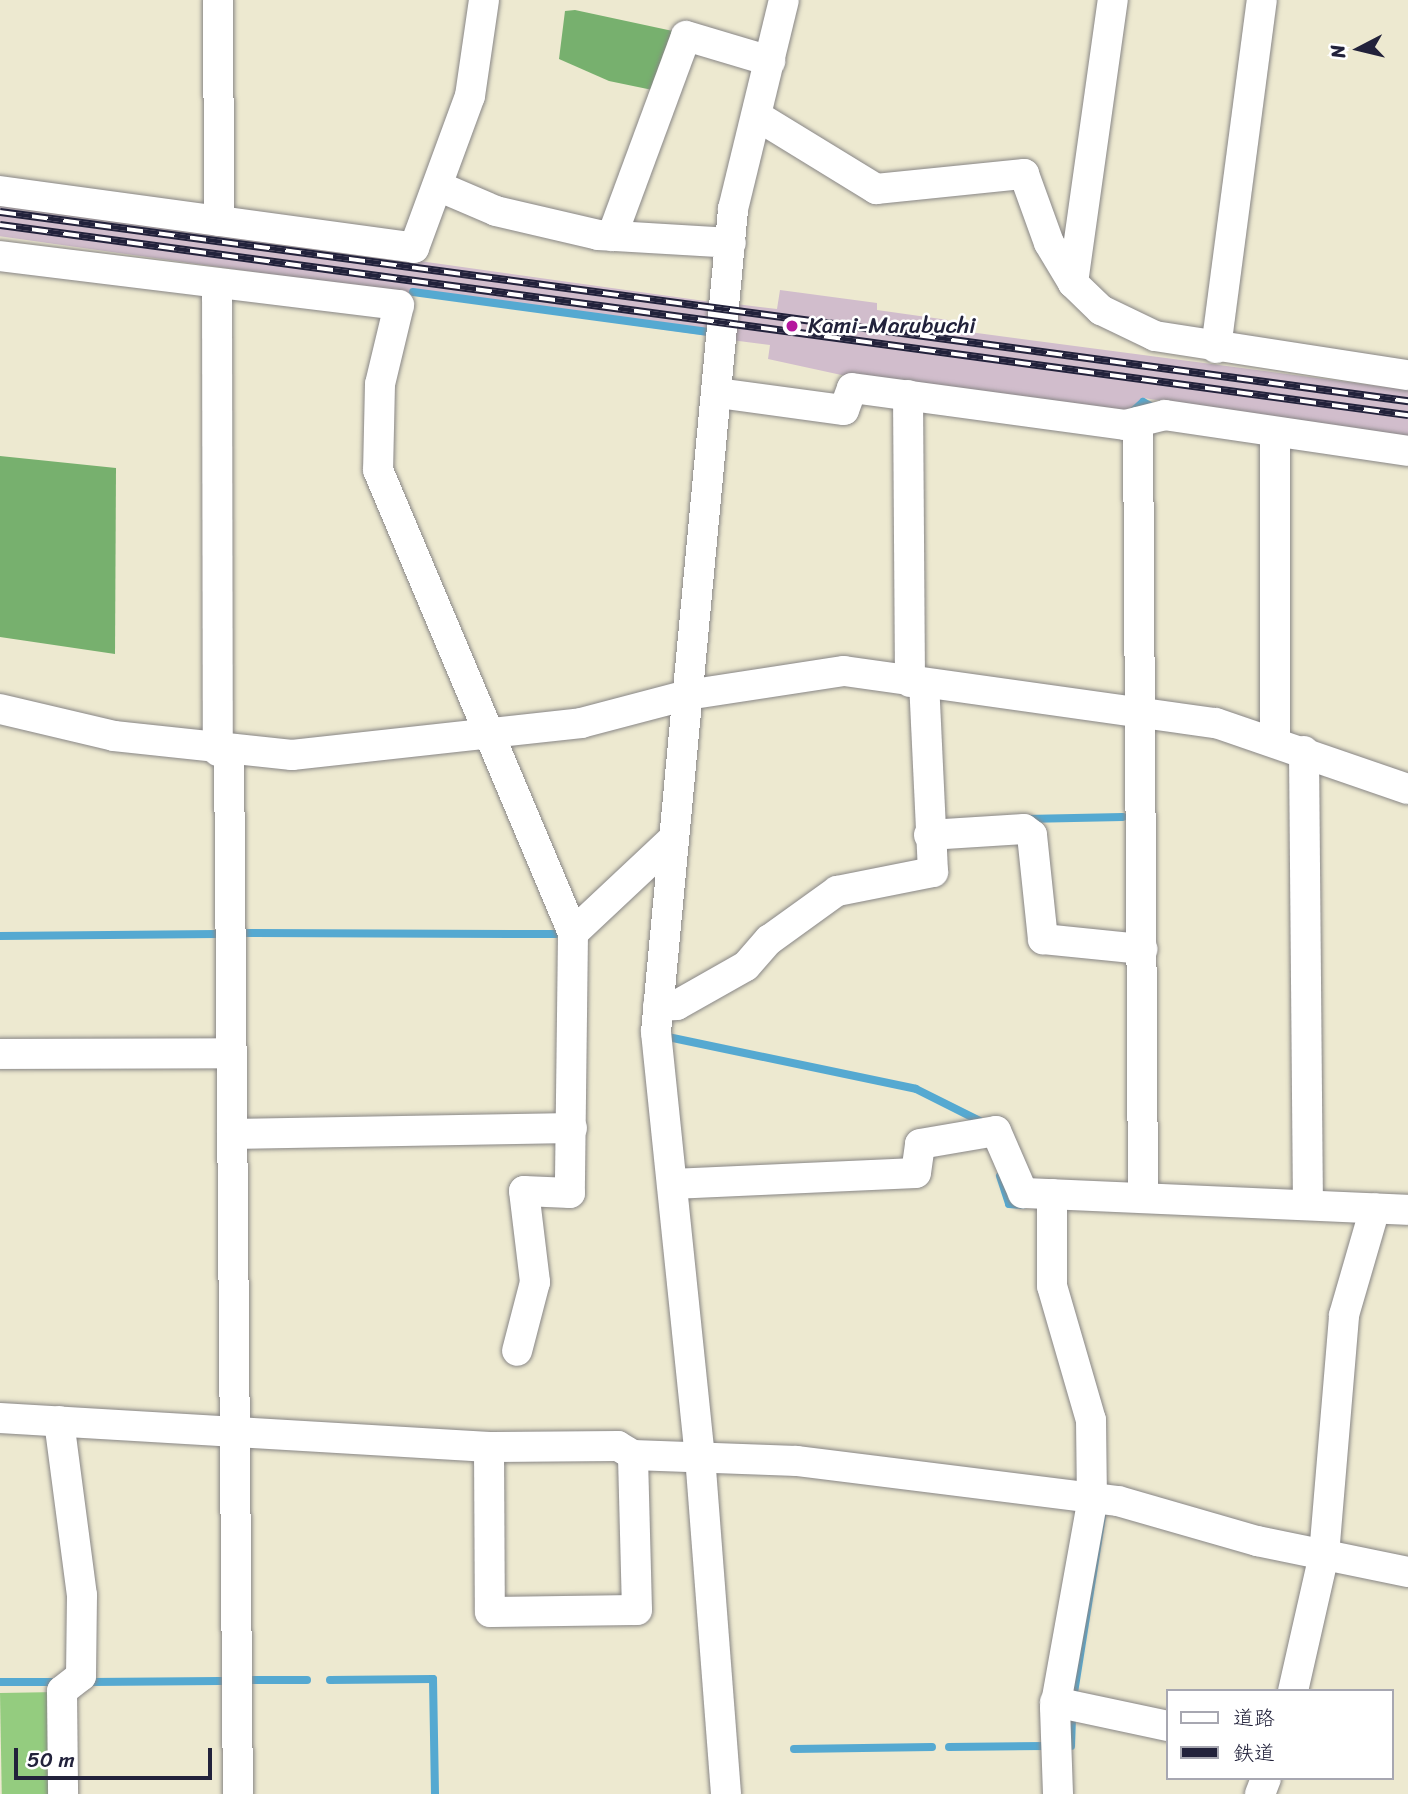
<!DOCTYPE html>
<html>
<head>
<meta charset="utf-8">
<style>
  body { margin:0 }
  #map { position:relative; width:1408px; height:1794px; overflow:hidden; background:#ede9d0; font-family:Sriracha,"Klee One",sans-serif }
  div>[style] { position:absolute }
  .industrial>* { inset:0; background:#d1bdcc; transform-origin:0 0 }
  .green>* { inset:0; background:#94cc7f; transform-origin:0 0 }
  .forest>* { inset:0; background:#77b06e }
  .stream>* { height:8px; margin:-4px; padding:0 4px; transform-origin:4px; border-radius:4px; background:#55a9d1 }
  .roads { filter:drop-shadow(0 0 2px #888686) drop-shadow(0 0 2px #888686) }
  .minor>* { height:30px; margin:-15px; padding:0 15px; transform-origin:15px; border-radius:15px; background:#fff }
  .rail>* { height:8px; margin-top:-4px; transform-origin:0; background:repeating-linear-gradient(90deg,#fff 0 16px,#22223b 0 32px); box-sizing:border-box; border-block:2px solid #22223b }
  .dots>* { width:19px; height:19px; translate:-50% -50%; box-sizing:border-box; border:4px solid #fff; border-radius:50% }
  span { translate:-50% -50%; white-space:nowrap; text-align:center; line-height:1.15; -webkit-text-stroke:5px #fff; paint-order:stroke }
  .poi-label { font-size:23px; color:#22223b }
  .left { translate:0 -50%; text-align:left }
  .legend { position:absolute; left:1166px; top:1689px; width:228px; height:91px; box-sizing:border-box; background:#fff; border:2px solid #a7a7b1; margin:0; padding:9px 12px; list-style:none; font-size:21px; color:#22223b }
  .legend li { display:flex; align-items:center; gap:14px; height:35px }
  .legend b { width:35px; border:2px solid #a7a7b1 }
  .north { position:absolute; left:1324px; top:14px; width:70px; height:70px; -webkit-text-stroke:5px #fff; paint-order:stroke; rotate:263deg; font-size:19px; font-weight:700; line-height:28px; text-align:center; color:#22223b }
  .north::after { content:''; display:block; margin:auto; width:24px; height:32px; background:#22223b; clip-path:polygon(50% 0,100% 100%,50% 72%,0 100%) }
  .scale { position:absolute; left:14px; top:1748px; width:198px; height:32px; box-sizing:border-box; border:4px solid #22223b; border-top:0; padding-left:9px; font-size:21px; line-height:24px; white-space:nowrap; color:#22223b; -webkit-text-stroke:5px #fff; paint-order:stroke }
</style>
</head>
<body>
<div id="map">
  <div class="industrial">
    <div style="left:0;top:202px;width:726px;height:34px;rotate:8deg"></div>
    <div style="clip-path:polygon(780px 290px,877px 303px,877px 310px,948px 320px,947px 329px,1408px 390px,1408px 436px,1143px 398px,1127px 413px,846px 376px,768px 359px,770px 345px,731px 340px,736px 304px,777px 309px)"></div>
  </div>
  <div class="green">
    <div style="left:58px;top:1692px;width:102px;height:58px;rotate:89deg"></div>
  </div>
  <div class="forest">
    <div style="clip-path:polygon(575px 10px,682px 33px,662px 92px,609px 81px,559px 59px,565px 11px)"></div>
    <div style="clip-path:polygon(0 456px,116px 468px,115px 654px,0 637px)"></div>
  </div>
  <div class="stream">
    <div style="left:413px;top:292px;width:298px;rotate:7.7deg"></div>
    <div style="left:1132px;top:412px;width:15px;rotate:-42deg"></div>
    <div style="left:1143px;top:402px;width:13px;rotate:27deg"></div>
    <div style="left:1025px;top:819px;width:98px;rotate:-1.2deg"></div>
    <div style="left:243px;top:933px;width:313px;rotate:0.2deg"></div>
    <div style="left:0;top:936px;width:217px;rotate:-0.5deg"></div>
    <div style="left:668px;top:1037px;width:253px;rotate:11.8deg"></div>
    <div style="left:916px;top:1089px;width:74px;rotate:26.6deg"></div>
    <div style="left:1000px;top:1176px;width:29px;rotate:72deg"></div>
    <div style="left:1009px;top:1204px;width:14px;rotate:4deg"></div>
    <div style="left:249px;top:1680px;width:58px"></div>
    <div style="left:330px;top:1680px;width:103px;rotate:-0.6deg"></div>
    <div style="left:433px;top:1679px;width:115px;rotate:89deg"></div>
    <div style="left:0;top:1682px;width:56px"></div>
    <div style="left:90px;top:1682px;width:131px;rotate:-0.4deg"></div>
    <div style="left:1073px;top:1699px;width:192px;rotate:-81deg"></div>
    <div style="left:1071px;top:1746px;width:36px;rotate:-88deg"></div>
    <div style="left:949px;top:1747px;width:97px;rotate:-0.6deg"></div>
    <div style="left:794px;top:1749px;width:138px;rotate:-0.8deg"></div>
  </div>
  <div class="roads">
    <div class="minor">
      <div style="left:218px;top:0;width:221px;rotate:89.7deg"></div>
      <div style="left:757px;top:116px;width:140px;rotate:31.5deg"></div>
      <div style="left:876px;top:189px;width:149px;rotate:-5.8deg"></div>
      <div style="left:1024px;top:174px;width:73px;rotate:70.1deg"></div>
      <div style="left:1049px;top:243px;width:47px;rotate:59deg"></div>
      <div style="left:1073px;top:283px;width:39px;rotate:44deg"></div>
      <div style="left:1101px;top:310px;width:60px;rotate:25.7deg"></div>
      <div style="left:1155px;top:336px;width:256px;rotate:8.8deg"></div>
      <div style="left:440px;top:187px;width:61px;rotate:23.2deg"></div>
      <div style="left:496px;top:211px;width:105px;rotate:13.2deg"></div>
      <div style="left:598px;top:235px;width:133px;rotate:3.4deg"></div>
      <div style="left:0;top:191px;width:418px;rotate:7.8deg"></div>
      <div style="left:414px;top:248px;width:162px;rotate:-69.8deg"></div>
      <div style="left:470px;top:96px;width:97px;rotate:-81.7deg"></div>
      <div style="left:612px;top:236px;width:213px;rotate:-69.7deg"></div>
      <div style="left:686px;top:36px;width:88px;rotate:16.6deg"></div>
      <div style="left:0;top:256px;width:402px;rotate:7deg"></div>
      <div style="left:399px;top:305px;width:81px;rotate:103.5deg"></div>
      <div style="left:380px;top:384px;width:86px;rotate:91.3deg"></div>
      <div style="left:378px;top:470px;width:502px;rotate:67.16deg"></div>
      <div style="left:573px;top:933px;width:260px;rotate:90.7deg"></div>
      <div style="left:570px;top:1193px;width:46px;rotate:-177.5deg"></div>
      <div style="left:524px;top:1191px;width:92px;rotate:83.1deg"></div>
      <div style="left:535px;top:1282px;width:71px;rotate:104.6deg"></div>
      <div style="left:217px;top:283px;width:468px;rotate:89.9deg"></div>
      <div style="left:1073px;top:283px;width:286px;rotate:-82deg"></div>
      <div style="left:1216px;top:348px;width:351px;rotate:-82.5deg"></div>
      <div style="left:718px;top:393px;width:127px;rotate:7.7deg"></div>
      <div style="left:844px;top:410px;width:23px;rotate:-70deg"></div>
      <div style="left:852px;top:388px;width:275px;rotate:7.7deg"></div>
      <div style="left:1125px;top:425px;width:41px;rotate:-14deg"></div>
      <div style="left:1165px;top:415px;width:246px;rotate:8.4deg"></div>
      <div style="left:908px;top:395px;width:287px;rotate:89.6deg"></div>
      <div style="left:1138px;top:422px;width:776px;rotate:89.63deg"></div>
      <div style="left:1275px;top:433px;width:307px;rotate:90deg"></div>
      <div style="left:0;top:709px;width:117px;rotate:13.3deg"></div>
      <div style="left:114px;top:736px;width:179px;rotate:6.1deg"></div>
      <div style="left:292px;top:755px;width:291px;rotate:-6.3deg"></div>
      <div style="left:581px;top:723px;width:110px;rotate:-14.8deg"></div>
      <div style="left:687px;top:695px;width:159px;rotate:-8.7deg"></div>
      <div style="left:844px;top:671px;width:376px;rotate:8deg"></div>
      <div style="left:1216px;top:723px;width:203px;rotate:19deg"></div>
      <div style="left:1304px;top:751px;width:454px;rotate:89.5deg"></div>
      <div style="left:229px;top:752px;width:1042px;rotate:89.51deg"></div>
      <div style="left:929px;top:835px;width:95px;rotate:-3.6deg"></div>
      <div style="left:1024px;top:829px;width:10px;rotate:37deg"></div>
      <div style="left:1032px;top:835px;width:105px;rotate:84deg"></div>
      <div style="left:1043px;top:939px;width:100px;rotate:5.8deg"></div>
      <div style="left:573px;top:933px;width:137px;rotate:-43.2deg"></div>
      <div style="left:658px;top:1006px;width:19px;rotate:-3deg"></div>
      <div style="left:677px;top:1005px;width:79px;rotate:-29.5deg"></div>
      <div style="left:746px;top:966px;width:35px;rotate:-49deg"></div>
      <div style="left:769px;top:940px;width:84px;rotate:-35.8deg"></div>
      <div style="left:837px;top:891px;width:98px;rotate:-11.2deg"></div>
      <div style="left:933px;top:872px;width:188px;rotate:-92.7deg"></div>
      <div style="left:0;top:1054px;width:231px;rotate:-0.2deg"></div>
      <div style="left:232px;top:1134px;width:340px;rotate:-1deg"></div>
      <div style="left:672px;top:1184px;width:244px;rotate:-2.6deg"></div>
      <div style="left:916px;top:1173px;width:29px;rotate:-82deg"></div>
      <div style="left:920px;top:1144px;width:77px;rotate:-9.7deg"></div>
      <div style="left:996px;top:1131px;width:68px;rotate:66.5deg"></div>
      <div style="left:1023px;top:1193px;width:385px;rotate:2.5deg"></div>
      <div style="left:1052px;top:1194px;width:92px;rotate:90deg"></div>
      <div style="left:1052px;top:1286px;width:140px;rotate:73.8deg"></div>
      <div style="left:1091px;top:1420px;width:83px;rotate:89.3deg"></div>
      <div style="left:1092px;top:1503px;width:208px;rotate:100.2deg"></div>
      <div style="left:1055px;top:1708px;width:86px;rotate:88deg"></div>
      <div style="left:0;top:1418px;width:490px;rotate:3.4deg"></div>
      <div style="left:489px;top:1447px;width:129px;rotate:-0.4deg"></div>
      <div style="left:618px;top:1446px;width:17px;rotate:31deg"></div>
      <div style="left:633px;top:1455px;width:164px;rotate:2.1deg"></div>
      <div style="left:797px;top:1461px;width:323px;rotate:7.1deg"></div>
      <div style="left:1118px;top:1501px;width:145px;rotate:16.1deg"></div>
      <div style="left:1257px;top:1541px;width:154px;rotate:11.6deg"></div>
      <div style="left:59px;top:1421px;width:176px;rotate:82.5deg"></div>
      <div style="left:82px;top:1595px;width:81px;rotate:90.7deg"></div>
      <div style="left:81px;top:1676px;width:24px;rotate:142deg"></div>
      <div style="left:62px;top:1691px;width:103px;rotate:89.4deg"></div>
      <div style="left:489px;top:1447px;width:165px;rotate:89.7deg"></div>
      <div style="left:490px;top:1612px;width:147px;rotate:-0.8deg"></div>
      <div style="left:637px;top:1610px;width:155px;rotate:-91.5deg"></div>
      <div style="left:1293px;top:1691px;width:139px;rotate:-77.2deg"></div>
      <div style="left:1324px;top:1555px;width:241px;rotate:-85.2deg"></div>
      <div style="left:1344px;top:1315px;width:111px;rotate:-73.8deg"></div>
      <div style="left:1055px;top:1702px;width:116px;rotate:12deg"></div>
      <div style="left:726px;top:1794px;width:337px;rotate:-94.4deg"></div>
      <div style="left:700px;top:1458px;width:428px;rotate:-95.9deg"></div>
      <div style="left:656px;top:1032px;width:827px;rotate:-84.65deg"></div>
      <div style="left:733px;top:209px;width:215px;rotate:-76.3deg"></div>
      <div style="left:1260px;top:1794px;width:17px;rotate:-69deg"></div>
    </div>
  </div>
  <div class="rail">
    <div style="left:0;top:212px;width:1421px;rotate:7.65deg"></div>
    <div style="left:0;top:225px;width:1421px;rotate:7.69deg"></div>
  </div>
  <div class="dots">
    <div style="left:792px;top:326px;background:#b5179e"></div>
  </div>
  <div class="poi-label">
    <span class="left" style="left:808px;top:326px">Kami-Marubuchi</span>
  </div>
  <ul class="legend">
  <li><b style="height:9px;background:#fff"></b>道路</li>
  <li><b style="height:9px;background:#22223b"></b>鉄道</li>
  </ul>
  <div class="north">N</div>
  <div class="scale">50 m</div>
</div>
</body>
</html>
